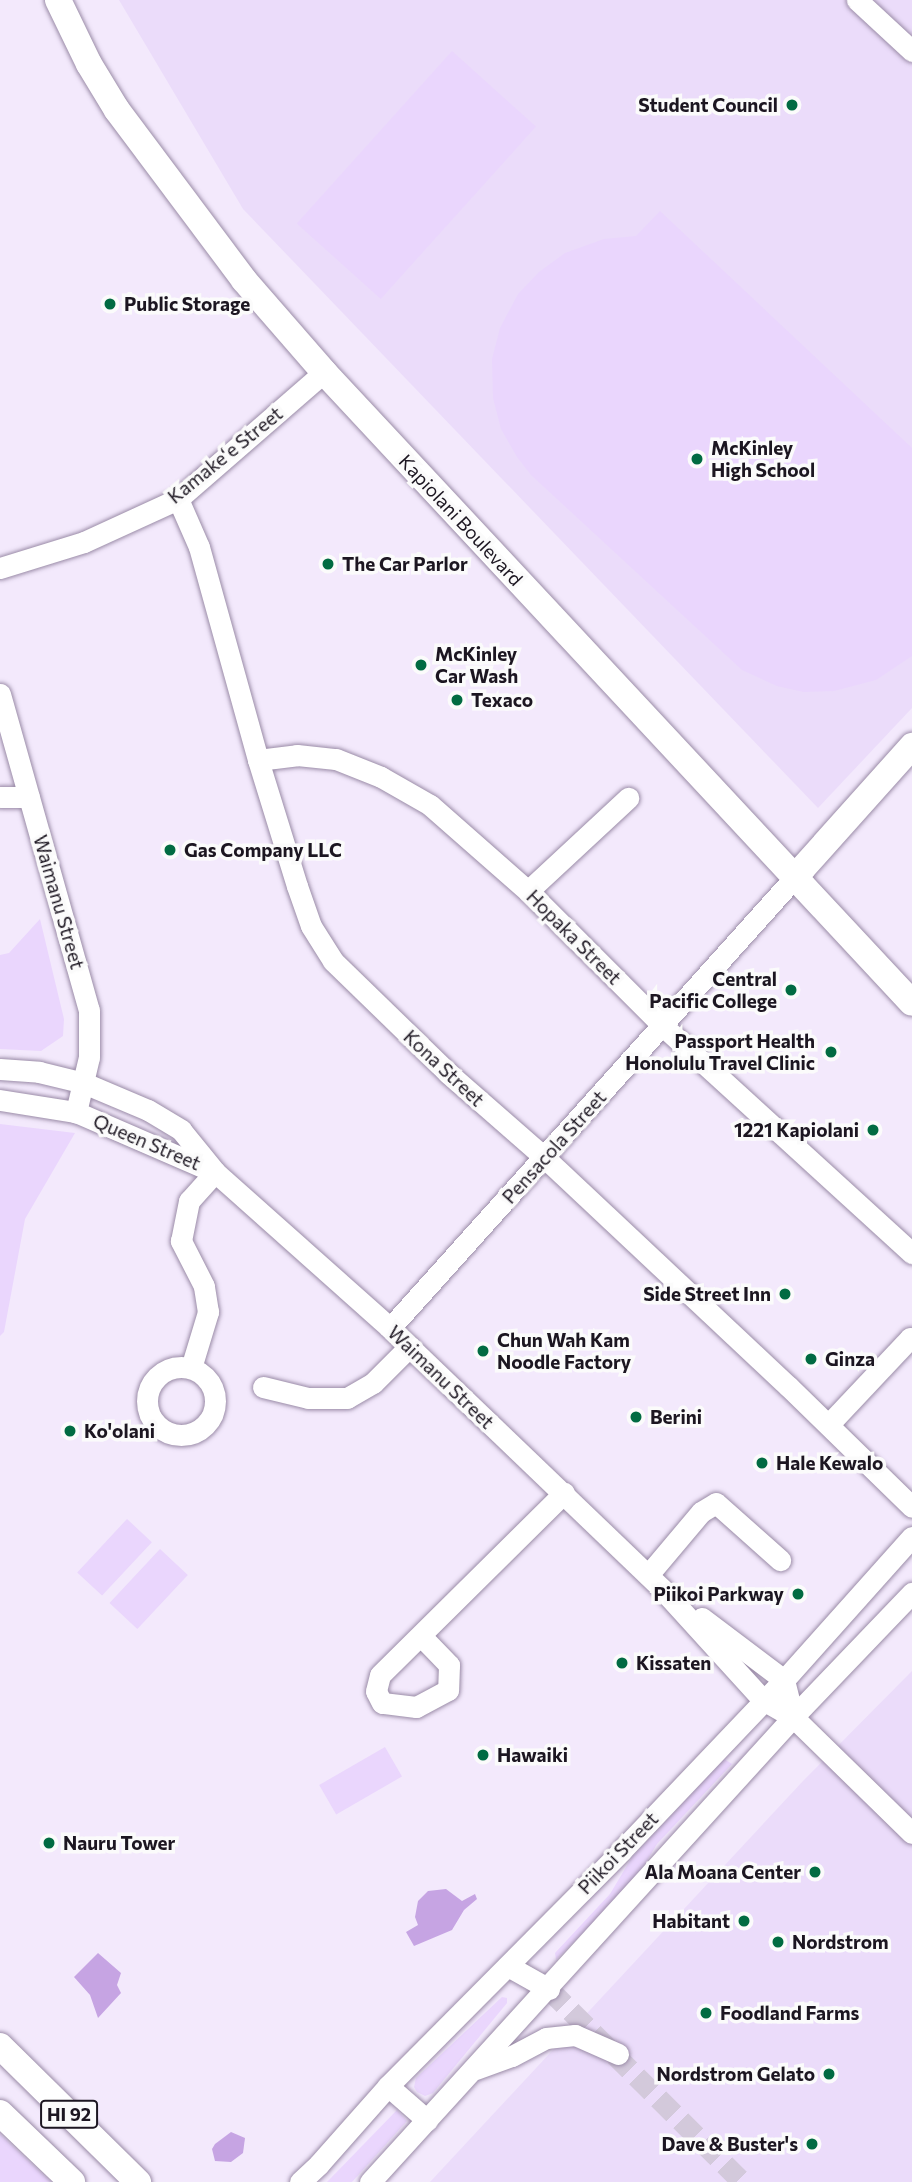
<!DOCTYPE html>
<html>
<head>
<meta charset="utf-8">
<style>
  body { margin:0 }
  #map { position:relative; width:912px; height:2182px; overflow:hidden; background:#f3e9fc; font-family:Commissioner,sans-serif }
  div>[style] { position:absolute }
  .built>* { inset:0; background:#ebdcfa }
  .green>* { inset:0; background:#ead6fd; transform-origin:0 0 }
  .water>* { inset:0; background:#c6a4e3 }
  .minor-tunnel>* { height:21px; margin-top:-10.5px; transform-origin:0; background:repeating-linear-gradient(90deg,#d3c9db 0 21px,transparent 0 31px) }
  .roads { filter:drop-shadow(0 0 2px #9a8ba7) drop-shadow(0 0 2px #9a8ba7) }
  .minor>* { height:21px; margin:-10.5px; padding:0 10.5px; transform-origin:10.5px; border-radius:10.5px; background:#fff }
  .minor>.ring { margin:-10.5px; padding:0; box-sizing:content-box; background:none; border:21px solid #fff; border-radius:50% }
  .major>* { height:26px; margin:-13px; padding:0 13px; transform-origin:13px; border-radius:13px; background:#fff }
  .dots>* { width:19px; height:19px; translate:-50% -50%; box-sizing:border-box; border:4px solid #fbfbfb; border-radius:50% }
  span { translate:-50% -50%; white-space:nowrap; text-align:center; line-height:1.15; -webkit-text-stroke:7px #fbfbfb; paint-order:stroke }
  .shield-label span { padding:2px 5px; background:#fbfbfb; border:2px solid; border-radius:5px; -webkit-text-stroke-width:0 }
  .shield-label { font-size:18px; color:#1c1621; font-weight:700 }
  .poi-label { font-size:19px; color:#1c1621; font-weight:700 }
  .right { translate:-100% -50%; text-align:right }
  .left { translate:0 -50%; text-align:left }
  .street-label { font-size:19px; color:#1c1621 }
</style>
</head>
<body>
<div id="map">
  <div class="built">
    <div style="clip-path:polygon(119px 0,912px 0,912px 708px,818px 808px,243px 209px)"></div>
    <div style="clip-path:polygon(912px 1671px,912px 2182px,430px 2182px,803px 1781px)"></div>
  </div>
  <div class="green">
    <div style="left:452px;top:51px;width:113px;height:232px;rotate:42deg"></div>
    <div style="clip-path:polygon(660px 211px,912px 448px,912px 656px,876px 680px,834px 691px,804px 692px,777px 686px,742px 670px,531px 475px,517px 457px,501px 429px,493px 398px,492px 359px,500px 328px,518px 294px,539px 272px,565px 253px,604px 239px,636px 236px)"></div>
    <div style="clip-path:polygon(40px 919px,64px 1019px,63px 1036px,41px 1051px,0 1049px,0 955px,9px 953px)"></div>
    <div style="clip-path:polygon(0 1124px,75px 1133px,25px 1219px,4px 1332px,0 1336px)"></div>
    <div style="left:127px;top:1519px;width:34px;height:73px;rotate:43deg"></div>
    <div style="left:160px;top:1549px;width:38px;height:74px;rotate:43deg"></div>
    <div style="left:385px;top:1747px;width:34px;height:76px;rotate:60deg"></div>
    <div style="clip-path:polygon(724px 1759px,732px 1764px,657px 1844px,636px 1879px,556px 1960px,555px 1953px,610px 1894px,632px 1857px)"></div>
    <div style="clip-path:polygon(502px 1997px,507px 1998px,507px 2003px,433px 2093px,425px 2096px,417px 2092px,414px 2087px,416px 2078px)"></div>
    <div style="clip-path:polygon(397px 2110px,407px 2121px,352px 2182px,327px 2182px)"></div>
    <div style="clip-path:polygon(0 2134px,51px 2182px,0 2182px)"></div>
  </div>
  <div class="water">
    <div style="clip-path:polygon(446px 1889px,462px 1901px,475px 1894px,477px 1899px,464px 1910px,452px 1930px,414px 1946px,406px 1932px,418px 1925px,415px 1917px,418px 1901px,428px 1891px)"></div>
    <div style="clip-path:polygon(98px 1953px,121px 1973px,117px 1985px,121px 1993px,98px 2018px,90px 1995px,74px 1977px)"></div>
    <div style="clip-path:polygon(231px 2132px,245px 2138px,243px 2153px,231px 2162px,215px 2161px,212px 2149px,215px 2144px)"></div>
  </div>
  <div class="minor-tunnel">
    <div style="left:549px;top:1989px;width:274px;rotate:44.9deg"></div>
  </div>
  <div class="roads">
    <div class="minor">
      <div style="left:857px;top:0;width:75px;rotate:42.8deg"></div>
      <div style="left:178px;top:499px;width:52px;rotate:66.4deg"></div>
      <div style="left:199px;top:547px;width:221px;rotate:74.5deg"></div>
      <div style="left:258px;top:760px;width:132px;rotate:72.8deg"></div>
      <div style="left:297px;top:886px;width:42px;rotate:70.7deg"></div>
      <div style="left:311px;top:926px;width:41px;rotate:57.8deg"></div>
      <div style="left:333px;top:961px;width:161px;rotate:44.2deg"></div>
      <div style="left:448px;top:1073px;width:129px;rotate:41.2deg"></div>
      <div style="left:545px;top:1158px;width:333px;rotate:43.2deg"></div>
      <div style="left:788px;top:1386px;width:173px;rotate:44.3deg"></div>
      <div style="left:0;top:568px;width:88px;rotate:-17.2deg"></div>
      <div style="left:84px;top:542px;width:103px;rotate:-24.6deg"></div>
      <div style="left:178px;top:499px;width:194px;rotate:-41deg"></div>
      <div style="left:0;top:694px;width:328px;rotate:74.3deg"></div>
      <div style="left:89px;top:1010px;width:47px;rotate:90deg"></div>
      <div style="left:89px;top:1057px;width:57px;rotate:103.3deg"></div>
      <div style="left:258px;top:760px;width:39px;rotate:-7deg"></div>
      <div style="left:297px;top:755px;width:39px;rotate:6deg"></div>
      <div style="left:336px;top:759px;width:48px;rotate:21.8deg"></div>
      <div style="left:381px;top:777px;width:56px;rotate:29.7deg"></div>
      <div style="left:430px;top:805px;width:130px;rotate:41.3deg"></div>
      <div style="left:528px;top:891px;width:191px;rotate:45deg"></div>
      <div style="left:663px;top:1026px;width:337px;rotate:42.4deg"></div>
      <div style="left:0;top:797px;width:29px"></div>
      <div style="left:528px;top:891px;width:137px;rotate:-42.9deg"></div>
      <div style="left:0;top:1069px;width:39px;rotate:4deg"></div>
      <div style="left:39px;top:1072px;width:46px;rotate:13.7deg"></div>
      <div style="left:84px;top:1083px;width:69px;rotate:22.9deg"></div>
      <div style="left:148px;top:1110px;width:39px;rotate:31deg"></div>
      <div style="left:181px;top:1130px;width:54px;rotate:51deg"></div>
      <div style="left:215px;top:1172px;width:234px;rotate:41.7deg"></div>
      <div style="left:390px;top:1328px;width:376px;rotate:43.8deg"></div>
      <div style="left:661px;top:1588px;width:151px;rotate:47.7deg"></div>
      <div style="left:763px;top:1700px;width:34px;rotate:30deg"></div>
      <div style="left:793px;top:1717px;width:166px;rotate:44.3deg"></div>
      <div style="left:0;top:1100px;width:77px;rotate:9deg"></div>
      <div style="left:76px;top:1112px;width:148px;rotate:23.5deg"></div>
      <div style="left:390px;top:1328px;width:606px;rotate:-48.08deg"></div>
      <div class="ring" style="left:147px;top:1367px;width:47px;height:47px"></div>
      <div style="left:191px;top:1368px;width:59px;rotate:-73.1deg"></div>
      <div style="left:208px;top:1312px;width:26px;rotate:-99deg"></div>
      <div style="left:204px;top:1286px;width:51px;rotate:-117.1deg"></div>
      <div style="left:181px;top:1241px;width:41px;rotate:-78.7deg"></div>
      <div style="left:189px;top:1201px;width:39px;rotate:-48deg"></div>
      <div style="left:263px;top:1387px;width:46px;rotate:13.7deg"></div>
      <div style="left:308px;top:1398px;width:39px"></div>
      <div style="left:347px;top:1398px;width:30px;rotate:-30deg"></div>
      <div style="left:373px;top:1383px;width:52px;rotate:-45deg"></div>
      <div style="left:829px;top:1424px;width:118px;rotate:-46.7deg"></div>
      <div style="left:910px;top:1338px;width:3px;rotate:45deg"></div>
      <div style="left:648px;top:1575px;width:82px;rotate:-49.9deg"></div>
      <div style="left:701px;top:1512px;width:17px;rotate:-31deg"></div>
      <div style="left:716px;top:1503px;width:86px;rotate:41.7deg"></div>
      <div style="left:702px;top:1618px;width:103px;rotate:37.1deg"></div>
      <div style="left:784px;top:1680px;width:38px;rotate:76deg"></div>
      <div style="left:422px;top:1637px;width:39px;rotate:46deg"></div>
      <div style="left:449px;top:1665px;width:25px;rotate:92deg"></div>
      <div style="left:448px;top:1690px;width:36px;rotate:152deg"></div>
      <div style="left:416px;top:1707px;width:34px;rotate:-173deg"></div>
      <div style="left:382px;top:1703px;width:13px;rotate:-117deg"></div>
      <div style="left:376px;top:1691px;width:16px;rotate:-76deg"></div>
      <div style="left:380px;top:1675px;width:259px;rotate:-44.7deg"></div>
      <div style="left:508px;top:1966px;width:47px;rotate:29.3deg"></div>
      <div style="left:476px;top:2069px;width:38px;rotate:-20deg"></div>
      <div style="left:512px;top:2056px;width:38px;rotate:-28deg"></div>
      <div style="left:546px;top:2038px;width:29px;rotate:-6deg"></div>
      <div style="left:575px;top:2035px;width:47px;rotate:23.8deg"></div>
      <div style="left:388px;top:2086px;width:52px;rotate:41.1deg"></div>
      <div style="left:300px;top:2182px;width:26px;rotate:-43deg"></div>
      <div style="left:319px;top:2164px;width:104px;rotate:-48.5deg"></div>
      <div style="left:388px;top:2086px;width:331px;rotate:-45.2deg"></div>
      <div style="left:621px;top:1851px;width:236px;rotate:-46.4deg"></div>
      <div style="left:784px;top:1680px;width:192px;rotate:-48.2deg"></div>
      <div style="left:370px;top:2182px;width:629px;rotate:-47.71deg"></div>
      <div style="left:793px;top:1717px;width:172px;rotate:-46.2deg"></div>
    </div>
    <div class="major">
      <div style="left:58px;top:0;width:71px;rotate:64.2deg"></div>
      <div style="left:89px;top:64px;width:54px;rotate:58.7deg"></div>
      <div style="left:117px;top:110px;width:212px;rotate:53.2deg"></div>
      <div style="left:244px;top:280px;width:122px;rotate:49deg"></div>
      <div style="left:324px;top:372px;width:862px;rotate:47.02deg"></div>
      <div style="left:795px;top:877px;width:176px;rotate:-48.2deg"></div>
      <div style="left:0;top:2046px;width:194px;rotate:44.6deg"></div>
      <div style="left:0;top:2113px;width:100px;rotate:43.8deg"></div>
    </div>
  </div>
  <div class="dots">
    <div style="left:792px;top:105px;background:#016b42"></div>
    <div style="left:110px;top:304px;background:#016b42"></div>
    <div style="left:697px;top:459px;background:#016b42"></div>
    <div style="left:328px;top:564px;background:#016b42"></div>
    <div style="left:421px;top:665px;background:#016b42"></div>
    <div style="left:457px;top:700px;background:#016b42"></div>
    <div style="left:170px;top:850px;background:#016b42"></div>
    <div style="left:791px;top:990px;background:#016b42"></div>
    <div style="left:831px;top:1052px;background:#016b42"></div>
    <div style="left:873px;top:1130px;background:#016b42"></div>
    <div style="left:785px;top:1294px;background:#016b42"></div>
    <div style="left:483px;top:1351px;background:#016b42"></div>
    <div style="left:811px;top:1359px;background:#016b42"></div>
    <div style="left:636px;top:1417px;background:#016b42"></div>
    <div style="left:70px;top:1431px;background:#016b42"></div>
    <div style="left:762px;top:1463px;background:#016b42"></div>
    <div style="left:798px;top:1594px;background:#016b42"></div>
    <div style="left:622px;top:1663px;background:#016b42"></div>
    <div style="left:483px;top:1755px;background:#016b42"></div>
    <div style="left:49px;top:1843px;background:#016b42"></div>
    <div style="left:815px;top:1872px;background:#016b42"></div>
    <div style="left:744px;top:1921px;background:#016b42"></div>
    <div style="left:778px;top:1942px;background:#016b42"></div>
    <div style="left:706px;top:2013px;background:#016b42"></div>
    <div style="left:829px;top:2074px;background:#016b42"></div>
    <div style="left:812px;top:2144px;background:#016b42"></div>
  </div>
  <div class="shield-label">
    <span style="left:69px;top:2114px">HI 92</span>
  </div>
  <div class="poi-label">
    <span class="right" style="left:778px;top:105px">Student Council</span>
    <span class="left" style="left:124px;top:304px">Public Storage</span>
    <span class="left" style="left:711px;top:459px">McKinley<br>High School</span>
    <span class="left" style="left:342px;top:564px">The Car Parlor</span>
    <span class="left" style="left:435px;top:665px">McKinley<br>Car Wash</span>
    <span class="left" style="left:471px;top:700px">Texaco</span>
    <span class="left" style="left:184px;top:850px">Gas Company LLC</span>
    <span class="right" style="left:777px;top:990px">Central<br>Pacific College</span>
    <span class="right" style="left:815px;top:1052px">Passport Health<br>Honolulu Travel Clinic</span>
    <span class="right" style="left:859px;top:1130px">1221 Kapiolani</span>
    <span class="right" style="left:771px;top:1294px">Side Street Inn</span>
    <span class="left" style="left:497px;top:1351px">Chun Wah Kam<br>Noodle Factory</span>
    <span class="left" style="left:825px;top:1359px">Ginza</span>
    <span class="left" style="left:650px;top:1417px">Berini</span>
    <span class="left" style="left:84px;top:1431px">Ko'olani</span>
    <span class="left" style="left:776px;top:1463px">Hale Kewalo</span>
    <span class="right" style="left:784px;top:1594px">Piikoi Parkway</span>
    <span class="left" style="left:636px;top:1663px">Kissaten</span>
    <span class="left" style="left:497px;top:1755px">Hawaiki</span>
    <span class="left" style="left:63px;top:1843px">Nauru Tower</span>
    <span class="right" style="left:801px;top:1872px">Ala Moana Center</span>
    <span class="right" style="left:730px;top:1921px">Habitant</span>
    <span class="left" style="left:792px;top:1942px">Nordstrom</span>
    <span class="left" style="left:720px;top:2013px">Foodland Farms</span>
    <span class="right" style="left:815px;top:2074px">Nordstrom Gelato</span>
    <span class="right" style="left:798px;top:2144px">Dave &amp; Buster's</span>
  </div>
  <div class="street-label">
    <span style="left:225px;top:455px;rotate:-39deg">Kamakeʻe Street</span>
    <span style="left:461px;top:520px;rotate:47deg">Kapiolani Boulevard</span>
    <span style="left:59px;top:902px;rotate:74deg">Waimanu Street</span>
    <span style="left:574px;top:937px;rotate:45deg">Hopaka Street</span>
    <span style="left:444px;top:1068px;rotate:43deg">Kona Street</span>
    <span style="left:147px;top:1142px;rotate:23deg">Queen Street</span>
    <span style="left:554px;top:1147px;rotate:-48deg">Pensacola Street</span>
    <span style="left:441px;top:1377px;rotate:44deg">Waimanu Street</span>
    <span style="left:618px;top:1853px;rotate:-46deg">Piikoi Street</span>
  </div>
</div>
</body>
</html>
